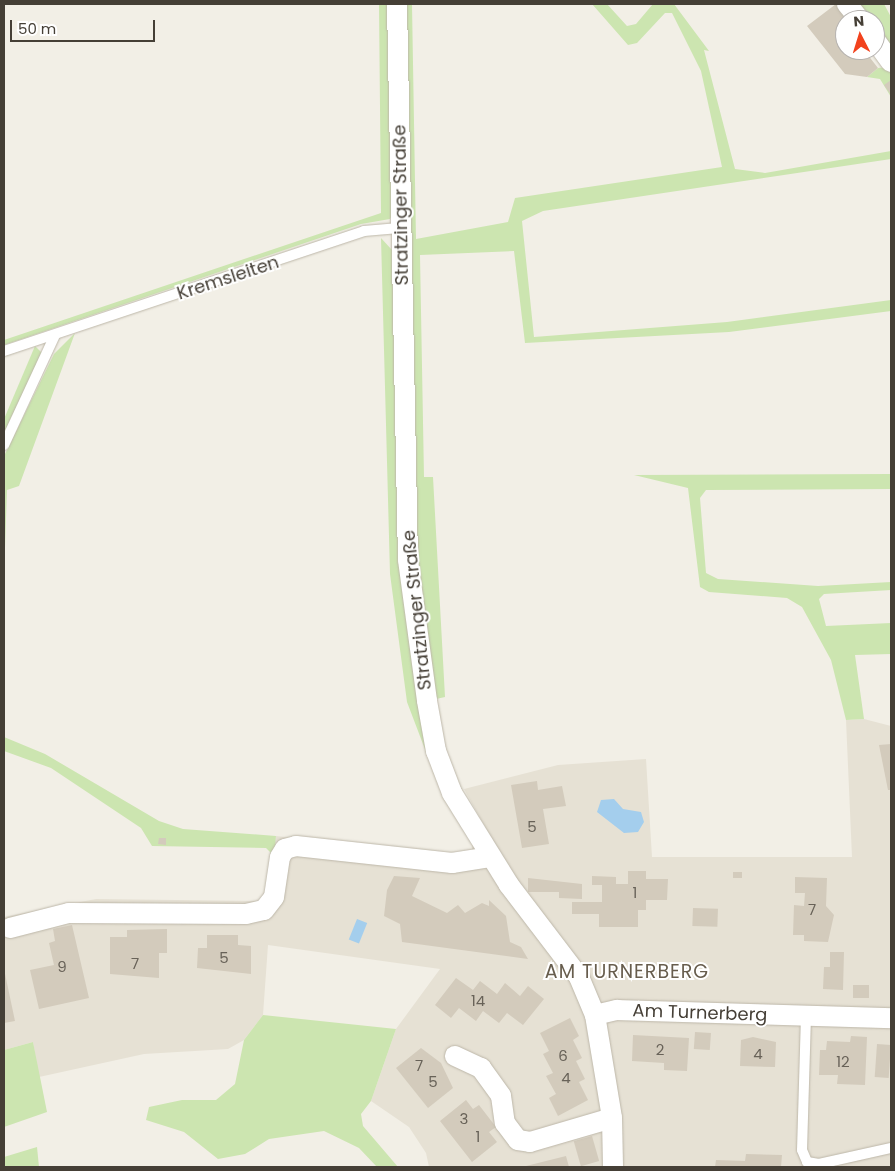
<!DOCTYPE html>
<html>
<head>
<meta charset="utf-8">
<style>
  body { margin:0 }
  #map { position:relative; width:895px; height:1171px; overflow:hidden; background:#f2efe6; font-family:Poppins,sans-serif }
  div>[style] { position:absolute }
  .residential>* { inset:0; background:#e6e1d4 }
  .green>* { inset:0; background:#cce5b0 }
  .water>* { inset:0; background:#a4ceed; transform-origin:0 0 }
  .building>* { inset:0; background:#d3cbbc; transform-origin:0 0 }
  .roads { filter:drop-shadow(0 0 1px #bdb7a9) drop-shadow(0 0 1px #bdb7a9) }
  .lane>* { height:10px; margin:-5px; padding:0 5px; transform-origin:5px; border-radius:5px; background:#fff }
  .street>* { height:20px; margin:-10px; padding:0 10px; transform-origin:10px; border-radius:10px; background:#fff }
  span { translate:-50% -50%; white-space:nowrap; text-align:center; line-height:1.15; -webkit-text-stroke:4px #fff; paint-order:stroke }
  .number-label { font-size:15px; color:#686258 }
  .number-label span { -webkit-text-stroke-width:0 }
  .street-label { font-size:18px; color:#453f36 }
  .neighbourhood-label { font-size:19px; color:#675d4d; letter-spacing:1px }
  .frame { position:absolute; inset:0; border:5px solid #453f36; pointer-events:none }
  .north { position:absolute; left:835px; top:10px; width:50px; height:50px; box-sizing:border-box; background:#fff; border:1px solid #b5b2af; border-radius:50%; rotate:355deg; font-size:14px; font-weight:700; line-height:20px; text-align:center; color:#453f36 }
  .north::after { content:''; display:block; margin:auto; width:18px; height:22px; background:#f2421d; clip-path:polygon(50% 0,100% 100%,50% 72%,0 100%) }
  .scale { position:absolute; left:10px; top:20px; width:145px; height:22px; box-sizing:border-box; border:2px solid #453f36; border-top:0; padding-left:6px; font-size:15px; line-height:18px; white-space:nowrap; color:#453f36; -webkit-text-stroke:4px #fff; paint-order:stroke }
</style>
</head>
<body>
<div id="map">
  <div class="residential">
    <div style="clip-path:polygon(864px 719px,891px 726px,891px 1167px,429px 1167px,426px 1153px,409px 1127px,371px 1101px,396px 1029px,440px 969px,268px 945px,263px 1015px,244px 1040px,228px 1049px,144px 1054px,39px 1077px,33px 1042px,4px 1050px,4px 917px,96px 899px,258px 901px,265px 894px,276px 836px,452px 857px,472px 851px,472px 843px,489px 834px,464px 789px,558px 765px,646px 759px,652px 857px,852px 857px,846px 720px)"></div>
  </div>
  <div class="green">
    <div style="clip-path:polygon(379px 4px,390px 4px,394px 212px,390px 219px,361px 224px,4px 345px,4px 340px,381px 213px)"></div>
    <div style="clip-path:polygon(404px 4px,412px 4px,416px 239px,508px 222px,515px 198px,722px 167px,701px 71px,672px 13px,665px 13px,637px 43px,628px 45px,592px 4px,607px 4px,627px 26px,636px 24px,653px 4px,674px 4px,709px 51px,704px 50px,735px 169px,765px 173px,891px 151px,891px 159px,543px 211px,522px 221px,534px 337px,727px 322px,891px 300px,891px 311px,729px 332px,525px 343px,514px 251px,420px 255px,424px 477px,433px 477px,445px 697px,436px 699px,416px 559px)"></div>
    <div style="clip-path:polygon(855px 4px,884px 4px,891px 17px,891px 51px,875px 28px,875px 20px,868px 20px)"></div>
    <div style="clip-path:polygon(888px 67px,891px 73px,891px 97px,880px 79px,867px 77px,878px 68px)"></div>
    <div style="clip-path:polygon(381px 238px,392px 250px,399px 560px,426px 752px,407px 702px,390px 574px)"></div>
    <div style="clip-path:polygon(75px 333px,19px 486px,7px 490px,4px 577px,4px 456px,54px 354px)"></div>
    <div style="clip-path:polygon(35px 346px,42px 353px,4px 433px,4px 419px)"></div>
    <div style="clip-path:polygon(891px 474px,891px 489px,706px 490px,700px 498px,706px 573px,718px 579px,818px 586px,891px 582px,891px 590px,824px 594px,819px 599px,826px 626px,891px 623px,891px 654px,855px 655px,864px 719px,846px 720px,831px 660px,802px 607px,787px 598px,709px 592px,700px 587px,688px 488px,634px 475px)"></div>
    <div style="clip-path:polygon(4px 737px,45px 754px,159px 821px,183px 829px,276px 836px,274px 856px,266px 848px,152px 846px,141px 828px,51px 768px,4px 751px)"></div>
    <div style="clip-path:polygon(263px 1015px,396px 1029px,371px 1101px,361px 1114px,363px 1126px,398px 1167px,377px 1167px,359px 1148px,324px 1131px,269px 1139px,245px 1154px,218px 1159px,184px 1132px,146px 1120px,149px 1107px,182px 1100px,216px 1100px,235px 1084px,244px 1040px)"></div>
    <div style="clip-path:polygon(33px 1042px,47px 1112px,4px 1127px,4px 1050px)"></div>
    <div style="clip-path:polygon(37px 1147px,39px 1167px,4px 1167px,4px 1157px)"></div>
  </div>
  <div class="water">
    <div style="clip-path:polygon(614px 799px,623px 809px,641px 812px,644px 822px,638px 832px,624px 833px,597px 812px,601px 800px)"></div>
    <div style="left:357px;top:919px;width:11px;height:22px;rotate:22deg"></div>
  </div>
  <div class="building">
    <div style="clip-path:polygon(836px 4px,853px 20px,845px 20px,845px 50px,864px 50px,878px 68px,867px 77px,845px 74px,807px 26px)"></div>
    <div style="clip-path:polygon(891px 80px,891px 95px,884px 85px)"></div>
    <div style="clip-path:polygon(891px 744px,891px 790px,888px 790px,879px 745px)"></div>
    <div style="clip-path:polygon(537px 781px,538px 790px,562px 786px,566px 806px,543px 809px,549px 844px,522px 848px,511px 785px)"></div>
    <div style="clip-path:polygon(159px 838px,166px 838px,166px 845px,158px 844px)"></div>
    <div style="clip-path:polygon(628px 871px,646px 871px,646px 879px,668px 879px,667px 900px,646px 900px,646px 910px,638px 910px,638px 927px,599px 927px,599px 914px,572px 914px,572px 902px,602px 902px,602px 885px,592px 885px,592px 876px,616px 877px,616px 884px,628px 884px)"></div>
    <div style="left:733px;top:872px;width:9px;height:6px"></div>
    <div style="clip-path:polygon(394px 876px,420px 878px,412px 896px,447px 913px,458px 905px,465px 913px,482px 903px,489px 906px,489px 900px,506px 916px,510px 942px,521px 947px,528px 959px,402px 942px,400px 924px,384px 916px,387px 890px)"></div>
    <div style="clip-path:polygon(795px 877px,827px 878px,826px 906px,834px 915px,828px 942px,804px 941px,804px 935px,793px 935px,794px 905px,804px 906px,805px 893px,795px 893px)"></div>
    <div style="clip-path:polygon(528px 878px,582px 884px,582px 899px,559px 898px,559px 892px,528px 892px)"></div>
    <div style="left:693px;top:908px;width:25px;height:18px;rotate:2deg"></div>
    <div style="clip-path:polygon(72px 925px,89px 998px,39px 1009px,30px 970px,54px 965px,49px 943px,55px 941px,53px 929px)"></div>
    <div style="clip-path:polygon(167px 929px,167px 953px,159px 953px,159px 978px,110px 974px,110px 937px,127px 937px,127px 930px)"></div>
    <div style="clip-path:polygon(207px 935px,238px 935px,238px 945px,251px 946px,251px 974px,197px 968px,198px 948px,207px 948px)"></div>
    <div style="clip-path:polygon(830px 952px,844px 952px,843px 990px,823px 989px,824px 967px,830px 967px)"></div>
    <div style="clip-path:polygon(4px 969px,15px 1021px,4px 1023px)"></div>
    <div style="clip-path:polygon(456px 978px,473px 990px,480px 981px,497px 994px,505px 983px,520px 996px,528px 986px,544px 999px,523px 1025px,507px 1013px,499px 1023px,483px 1011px,476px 1021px,459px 1008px,451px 1018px,435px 1005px)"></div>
    <div style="left:853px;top:985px;width:16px;height:13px"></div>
    <div style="clip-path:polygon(570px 1018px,579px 1036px,573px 1040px,582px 1058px,576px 1061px,585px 1079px,579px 1082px,588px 1100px,558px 1116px,549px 1098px,556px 1094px,546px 1076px,553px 1073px,543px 1054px,549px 1051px,540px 1033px)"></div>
    <div style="left:695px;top:1032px;width:16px;height:17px;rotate:4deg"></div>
    <div style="clip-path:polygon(633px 1035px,689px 1038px,687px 1071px,664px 1070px,664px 1063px,632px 1061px)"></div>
    <div style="clip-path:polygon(851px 1036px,867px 1037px,865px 1085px,837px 1084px,838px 1075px,819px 1075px,820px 1050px,826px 1050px,827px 1041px,850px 1042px)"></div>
    <div style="clip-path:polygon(753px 1037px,776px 1042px,775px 1067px,740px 1066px,741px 1040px)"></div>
    <div style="left:877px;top:1044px;width:14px;height:33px;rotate:4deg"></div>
    <div style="clip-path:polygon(421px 1048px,441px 1063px,453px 1088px,428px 1108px,396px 1068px)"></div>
    <div style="clip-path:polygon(466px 1100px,473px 1109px,479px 1105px,496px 1127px,489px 1132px,497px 1142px,472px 1162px,440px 1121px)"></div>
    <div style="left:592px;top:1136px;width:26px;height:19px;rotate:74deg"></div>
    <div style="clip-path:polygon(746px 1154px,782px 1155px,781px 1167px,715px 1167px,716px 1160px,745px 1161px)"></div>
    <div style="clip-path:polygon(566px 1156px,569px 1167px,522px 1167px)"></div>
  </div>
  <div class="roads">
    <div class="lane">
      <div style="left:4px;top:351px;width:379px;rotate:-18.4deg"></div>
      <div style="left:364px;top:231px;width:38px;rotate:-5deg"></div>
      <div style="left:4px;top:445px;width:121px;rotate:-65.1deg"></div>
      <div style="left:806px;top:1016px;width:134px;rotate:91.7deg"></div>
      <div style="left:802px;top:1150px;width:13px;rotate:67deg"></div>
      <div style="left:807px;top:1162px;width:12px;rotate:9deg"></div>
      <div style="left:819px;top:1164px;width:74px;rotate:-12.5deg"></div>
    </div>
    <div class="street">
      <div style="left:397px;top:4px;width:556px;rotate:88.87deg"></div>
      <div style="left:408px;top:560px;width:142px;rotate:82.3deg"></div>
      <div style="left:427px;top:701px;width:51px;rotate:79.8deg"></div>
      <div style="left:436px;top:751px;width:45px;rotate:69.1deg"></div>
      <div style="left:452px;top:793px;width:108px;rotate:58.2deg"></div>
      <div style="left:509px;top:885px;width:116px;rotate:52.7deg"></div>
      <div style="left:579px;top:977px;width:41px;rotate:67.2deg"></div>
      <div style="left:595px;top:1015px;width:104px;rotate:80.6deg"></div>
      <div style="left:612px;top:1118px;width:49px;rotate:88.8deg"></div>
      <div style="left:847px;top:4px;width:21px;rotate:51deg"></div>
      <div style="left:875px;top:40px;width:27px;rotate:54deg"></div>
      <div style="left:10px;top:928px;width:61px;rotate:-14.3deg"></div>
      <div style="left:69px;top:913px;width:177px;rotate:0.3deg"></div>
      <div style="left:246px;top:914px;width:18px;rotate:-13deg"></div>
      <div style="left:264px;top:910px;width:16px;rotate:-52deg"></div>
      <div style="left:274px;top:897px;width:40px;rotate:-81.5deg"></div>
      <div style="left:280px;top:857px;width:9px;rotate:-58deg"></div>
      <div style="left:285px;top:849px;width:11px;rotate:-15deg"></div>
      <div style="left:296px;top:846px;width:157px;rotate:6.2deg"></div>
      <div style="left:452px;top:863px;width:38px;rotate:-9deg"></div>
      <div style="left:595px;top:1015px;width:23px;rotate:-13deg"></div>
      <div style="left:617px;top:1010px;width:274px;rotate:1.7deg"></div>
      <div style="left:455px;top:1056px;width:29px;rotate:25deg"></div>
      <div style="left:481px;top:1068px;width:34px;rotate:54deg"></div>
      <div style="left:501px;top:1096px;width:27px;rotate:82deg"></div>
      <div style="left:505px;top:1123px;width:21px;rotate:53deg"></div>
      <div style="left:518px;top:1140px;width:12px;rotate:9deg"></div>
      <div style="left:530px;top:1142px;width:85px;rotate:-16.3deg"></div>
    </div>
  </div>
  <div class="number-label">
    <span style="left:532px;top:827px">5</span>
    <span style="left:635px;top:893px">1</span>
    <span style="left:812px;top:910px">7</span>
    <span style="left:224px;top:958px">5</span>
    <span style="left:135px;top:964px">7</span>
    <span style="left:62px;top:967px">9</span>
    <span style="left:478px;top:1001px">14</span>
    <span style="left:660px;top:1050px">2</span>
    <span style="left:758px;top:1054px">4</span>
    <span style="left:563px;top:1056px">6</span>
    <span style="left:843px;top:1062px">12</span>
    <span style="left:419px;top:1066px">7</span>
    <span style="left:566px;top:1078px">4</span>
    <span style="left:433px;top:1082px">5</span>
    <span style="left:464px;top:1119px">3</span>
    <span style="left:478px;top:1137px">1</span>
  </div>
  <div class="street-label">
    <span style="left:401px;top:205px;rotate:-91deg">Stratzinger Straße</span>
    <span style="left:228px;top:278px;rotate:-18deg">Kremsleiten</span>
    <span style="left:417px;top:610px;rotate:-96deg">Stratzinger Straße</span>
    <span style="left:700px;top:1013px;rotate:2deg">Am Turnerberg</span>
  </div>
  <div class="neighbourhood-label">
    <span style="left:627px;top:972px">AM TURNERBERG</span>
  </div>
  <div class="frame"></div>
  <div class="north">N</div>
  <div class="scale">50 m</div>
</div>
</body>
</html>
